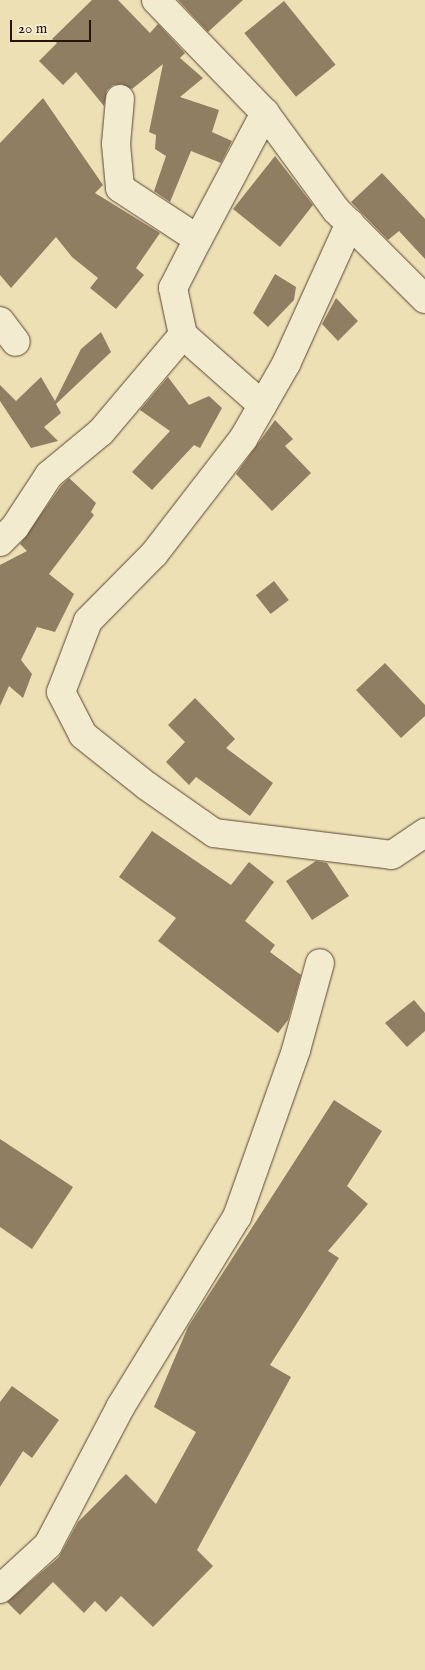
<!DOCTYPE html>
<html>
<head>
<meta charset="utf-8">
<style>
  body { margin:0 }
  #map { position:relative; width:425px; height:1670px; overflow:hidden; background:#ede0b5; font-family:"IM FELL English",serif }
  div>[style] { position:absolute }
  .building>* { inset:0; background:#8f7e62; transform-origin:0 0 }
  .roads { filter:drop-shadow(0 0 1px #5a4633) drop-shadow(0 0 1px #5a4633) }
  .minor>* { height:28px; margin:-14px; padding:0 14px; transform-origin:14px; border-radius:14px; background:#f3ebcf }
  span { translate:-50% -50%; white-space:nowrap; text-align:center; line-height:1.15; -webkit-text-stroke:5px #f3ebcf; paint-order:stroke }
  .scale { position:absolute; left:10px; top:20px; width:81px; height:22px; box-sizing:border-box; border:2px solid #291308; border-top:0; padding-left:6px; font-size:15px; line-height:18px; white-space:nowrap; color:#291308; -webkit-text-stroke:4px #f3ebcf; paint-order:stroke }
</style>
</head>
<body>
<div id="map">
  <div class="building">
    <div style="clip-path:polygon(92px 0,118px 0,150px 33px,158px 24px,185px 53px,180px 58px,203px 78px,180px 97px,219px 110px,212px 132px,232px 141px,221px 163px,191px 151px,170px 202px,154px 191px,166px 156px,155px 149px,156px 135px,149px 132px,163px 64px,132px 89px,122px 84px,113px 85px,107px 90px,104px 106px,76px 72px,63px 85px,39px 61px,57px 43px,52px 39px)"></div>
    <div style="clip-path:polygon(178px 0,243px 0,208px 32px)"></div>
    <div style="left:284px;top:1px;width:82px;height:51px;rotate:51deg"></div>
    <div style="clip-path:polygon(43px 98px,103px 185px,95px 193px,160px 233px,136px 268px,144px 275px,116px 309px,90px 288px,98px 278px,72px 257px,56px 237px,11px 288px,0 275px,0 143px)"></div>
    <div style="clip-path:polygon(275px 156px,313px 205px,280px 247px,233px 209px)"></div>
    <div style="clip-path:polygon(382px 173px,425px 219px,425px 259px,399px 231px,388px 240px,351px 202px)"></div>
    <div style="clip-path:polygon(275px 274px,296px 287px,294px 300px,268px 327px,253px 313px)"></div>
    <div style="clip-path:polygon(336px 298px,358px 321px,338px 341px,322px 324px)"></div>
    <div style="clip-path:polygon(101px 332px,111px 352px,56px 404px,61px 413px,44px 427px,58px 441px,31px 448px,0 401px,0 385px,16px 401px,41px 377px,55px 401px,81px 349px)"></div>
    <div style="clip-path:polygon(168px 377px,189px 405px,209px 396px,222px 408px,200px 448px,194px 445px,152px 490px,132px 472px,170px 431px,140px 410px)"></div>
    <div style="clip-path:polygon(275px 420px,293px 439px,285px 446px,311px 473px,272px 511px,236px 474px)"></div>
    <div style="clip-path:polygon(69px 478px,96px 503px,91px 512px,94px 515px,49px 574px,74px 594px,55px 632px,37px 627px,21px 660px,32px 674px,23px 698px,9px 686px,0 706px,0 565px,27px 551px,20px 544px,61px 486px)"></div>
    <div style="left:274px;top:581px;width:24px;height:23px;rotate:52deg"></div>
    <div style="clip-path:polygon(385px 663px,425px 705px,425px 716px,401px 738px,356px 690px)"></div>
    <div style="clip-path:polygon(195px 698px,235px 739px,226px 748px,273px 783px,250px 816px,196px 777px,189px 785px,166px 762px,185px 742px,168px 725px)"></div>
    <div style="clip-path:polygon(152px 831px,231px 885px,249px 862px,274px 882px,245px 921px,275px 945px,270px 952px,301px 975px,288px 1020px,278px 1033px,158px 941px,176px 918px,119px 877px)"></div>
    <div style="clip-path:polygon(316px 861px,327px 863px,349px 896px,312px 920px,286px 881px)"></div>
    <div style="clip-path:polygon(414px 1000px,425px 1013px,425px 1031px,407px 1047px,385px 1023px)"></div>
    <div style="clip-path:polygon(334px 1100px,382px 1131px,347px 1186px,368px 1204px,328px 1251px,339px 1258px,270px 1365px,291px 1377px,197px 1550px,213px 1566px,153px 1627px,121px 1596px,106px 1612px,95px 1601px,84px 1613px,53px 1582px,20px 1615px,7px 1602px,59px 1557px,78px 1522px,126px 1474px,156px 1504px,196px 1432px,154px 1407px,188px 1327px)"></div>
    <div style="clip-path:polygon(0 1139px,73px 1187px,32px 1249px,0 1227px)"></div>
    <div style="clip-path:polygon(12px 1386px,59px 1420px,32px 1458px,23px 1451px,0 1487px,0 1402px)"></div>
  </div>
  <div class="roads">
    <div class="minor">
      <div style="left:156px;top:0;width:157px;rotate:46deg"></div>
      <div style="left:265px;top:113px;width:120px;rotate:53.8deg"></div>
      <div style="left:336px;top:210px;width:126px;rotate:45deg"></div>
      <div style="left:120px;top:99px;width:45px;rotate:95.1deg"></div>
      <div style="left:116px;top:144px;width:44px;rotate:84.8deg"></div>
      <div style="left:120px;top:188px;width:93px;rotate:33.2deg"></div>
      <div style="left:198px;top:239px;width:55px;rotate:117deg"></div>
      <div style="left:173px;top:288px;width:48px;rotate:78deg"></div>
      <div style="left:350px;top:223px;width:155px;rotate:114.4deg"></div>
      <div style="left:286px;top:364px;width:86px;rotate:119.8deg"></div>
      <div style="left:243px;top:439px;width:145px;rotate:127.7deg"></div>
      <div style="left:154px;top:554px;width:94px;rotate:134.6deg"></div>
      <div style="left:88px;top:621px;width:76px;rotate:110.8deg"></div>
      <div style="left:61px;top:692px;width:48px;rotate:62.9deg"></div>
      <div style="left:83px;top:735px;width:82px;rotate:38.6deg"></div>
      <div style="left:147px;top:786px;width:82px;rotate:35deg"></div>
      <div style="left:214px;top:833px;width:179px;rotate:7deg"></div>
      <div style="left:392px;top:855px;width:40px;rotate:-34deg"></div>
      <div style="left:198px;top:239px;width:143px;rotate:-62deg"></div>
      <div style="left:0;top:321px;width:26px;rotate:53deg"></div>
      <div style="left:0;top:542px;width:21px;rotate:-45deg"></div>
      <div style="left:15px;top:527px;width:62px;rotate:-56.8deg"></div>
      <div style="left:49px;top:475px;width:67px;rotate:-39.6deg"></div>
      <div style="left:101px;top:432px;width:127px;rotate:-49.8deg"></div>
      <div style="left:183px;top:335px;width:106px;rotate:41.5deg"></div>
      <div style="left:0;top:1589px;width:65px;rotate:-42.5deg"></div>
      <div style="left:48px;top:1545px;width:157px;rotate:-62.3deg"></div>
      <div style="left:121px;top:1406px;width:222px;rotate:-58.5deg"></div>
      <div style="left:237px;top:1217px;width:177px;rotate:-70.5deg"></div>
      <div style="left:296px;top:1050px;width:90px;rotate:-74.6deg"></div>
    </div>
  </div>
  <div class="scale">20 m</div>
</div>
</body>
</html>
